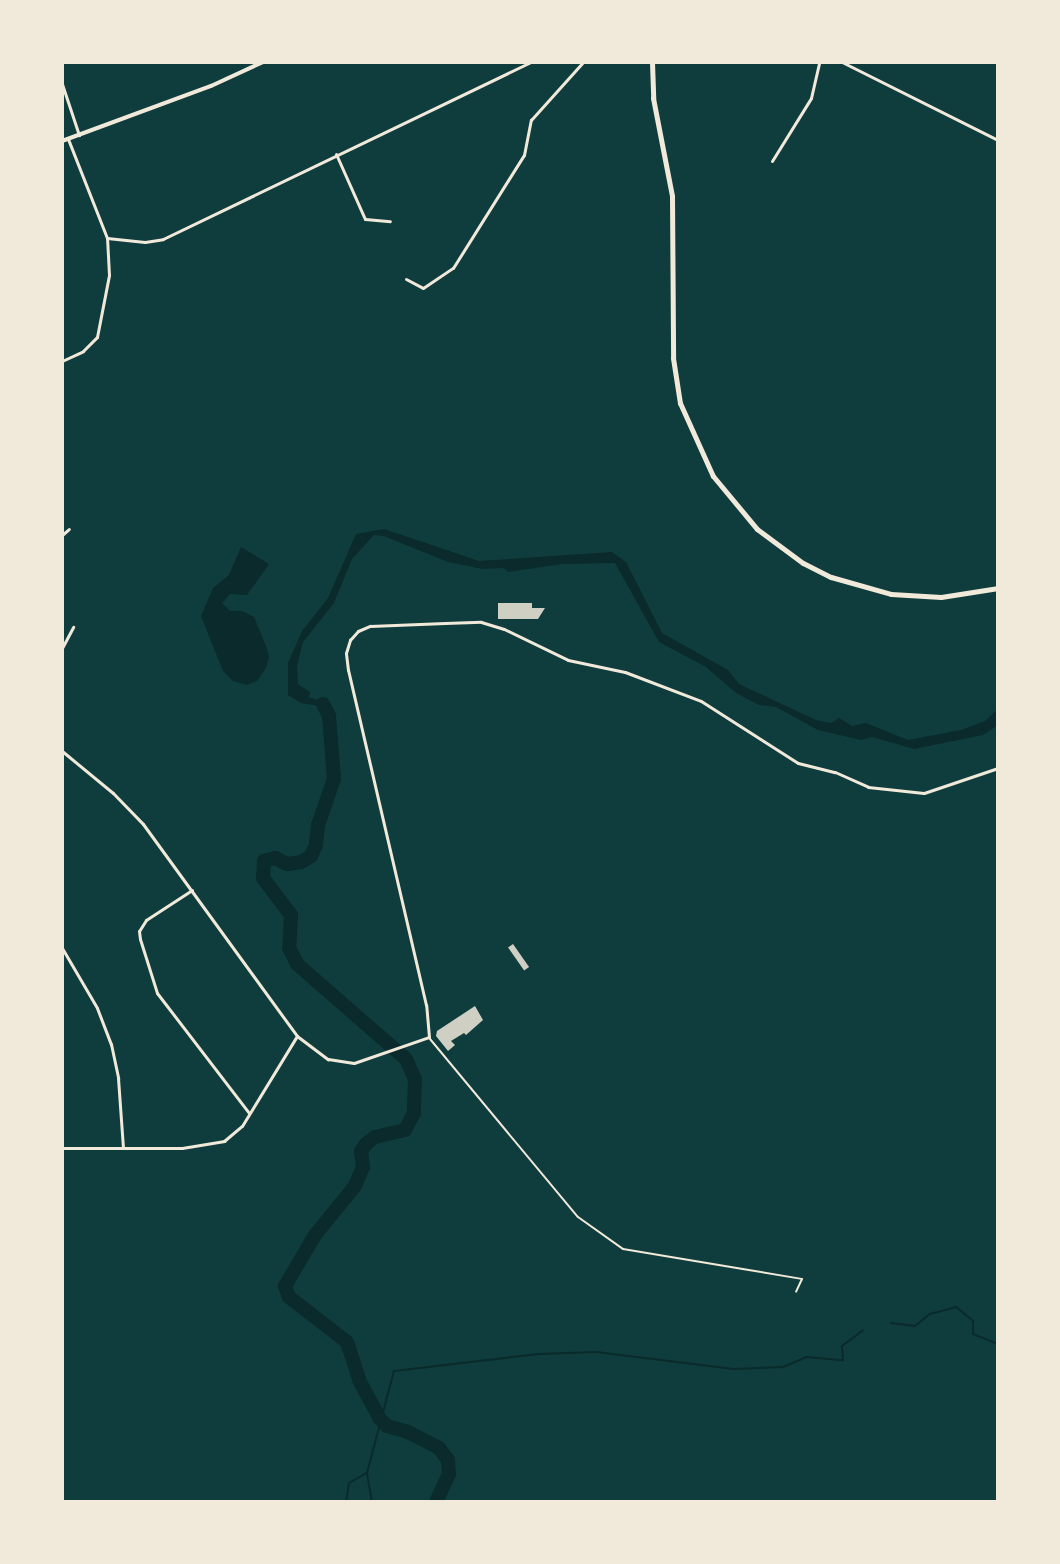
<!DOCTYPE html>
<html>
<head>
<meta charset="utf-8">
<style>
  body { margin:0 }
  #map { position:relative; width:1060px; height:1564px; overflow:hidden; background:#0f3d3e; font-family:"Noto Sans",sans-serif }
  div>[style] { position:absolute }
  .water>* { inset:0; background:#0a2a2b }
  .stream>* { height:2px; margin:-1px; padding:0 1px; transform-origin:1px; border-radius:1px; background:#0a2a2b }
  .river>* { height:14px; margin:-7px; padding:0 7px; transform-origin:7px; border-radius:7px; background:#0a2a2b }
  .building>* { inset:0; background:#cfcfc3; transform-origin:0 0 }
  .service>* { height:2px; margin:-1px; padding:0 1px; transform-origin:1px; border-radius:1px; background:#f1e9da }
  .minor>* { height:3px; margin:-1.5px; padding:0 1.5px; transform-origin:1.5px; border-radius:1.5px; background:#f1e9da }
  .tertiary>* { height:4px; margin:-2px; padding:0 2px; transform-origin:2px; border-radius:2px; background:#f1e9da }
  .primary>* { height:5px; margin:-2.5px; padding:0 2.5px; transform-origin:2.5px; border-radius:2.5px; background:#f1e9da }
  span { translate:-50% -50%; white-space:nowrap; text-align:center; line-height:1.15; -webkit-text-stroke:8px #f1e9da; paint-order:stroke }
  .frame { position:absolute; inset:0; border:64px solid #f1e9da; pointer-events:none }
</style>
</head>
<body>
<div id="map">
  <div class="water">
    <div style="clip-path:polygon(384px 529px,479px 561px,612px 552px,626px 562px,662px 633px,728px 670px,739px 684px,816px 720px,831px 723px,839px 718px,852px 726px,866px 723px,908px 740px,961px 730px,985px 721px,998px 709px,998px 725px,983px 735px,914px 749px,872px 737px,861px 740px,818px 730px,776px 707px,759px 705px,736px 693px,706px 667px,659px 642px,615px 563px,562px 564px,508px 572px,504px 568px,483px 569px,448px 562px,384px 536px,374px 535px,352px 559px,334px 603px,303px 642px,297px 666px,298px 684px,310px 692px,309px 697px,329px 704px,334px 720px,326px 719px,319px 706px,301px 703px,288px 695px,288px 663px,302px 631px,328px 598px,356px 534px)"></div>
    <div style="clip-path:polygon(241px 547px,269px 564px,247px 595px,230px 594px,222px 603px,230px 611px,242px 611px,254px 617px,266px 646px,269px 657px,266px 668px,257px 681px,247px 685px,233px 681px,223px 671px,201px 616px,213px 588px,229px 575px)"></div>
  </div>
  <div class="stream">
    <div style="left:891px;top:1323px;width:24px;rotate:7deg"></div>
    <div style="left:915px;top:1326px;width:19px;rotate:-39deg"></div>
    <div style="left:930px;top:1314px;width:27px;rotate:-15deg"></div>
    <div style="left:956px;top:1307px;width:22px;rotate:39deg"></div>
    <div style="left:973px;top:1321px;width:13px;rotate:90deg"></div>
    <div style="left:973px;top:1334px;width:27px;rotate:22deg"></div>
    <div style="left:346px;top:1502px;width:19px;rotate:-81deg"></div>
    <div style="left:349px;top:1483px;width:20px;rotate:-30deg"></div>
    <div style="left:372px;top:1502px;width:29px;rotate:-100deg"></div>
    <div style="left:367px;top:1473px;width:106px;rotate:-75.2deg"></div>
    <div style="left:394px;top:1371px;width:146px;rotate:-6.7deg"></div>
    <div style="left:539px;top:1354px;width:57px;rotate:-2deg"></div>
    <div style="left:596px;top:1352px;width:139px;rotate:7deg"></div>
    <div style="left:734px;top:1369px;width:49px;rotate:-2.3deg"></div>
    <div style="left:783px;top:1367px;width:25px;rotate:-23deg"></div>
    <div style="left:806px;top:1357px;width:37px;rotate:5deg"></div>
    <div style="left:843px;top:1360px;width:14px;rotate:-94deg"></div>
    <div style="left:842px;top:1346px;width:26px;rotate:-37deg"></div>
  </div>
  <div class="river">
    <div style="left:323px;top:704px;width:13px;rotate:63deg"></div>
    <div style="left:329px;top:716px;width:63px;rotate:85.5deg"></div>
    <div style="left:334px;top:779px;width:49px;rotate:109.2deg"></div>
    <div style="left:318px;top:825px;width:20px;rotate:96deg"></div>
    <div style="left:316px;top:845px;width:12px;rotate:114deg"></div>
    <div style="left:311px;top:856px;width:12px;rotate:149deg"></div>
    <div style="left:301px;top:862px;width:14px;rotate:172deg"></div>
    <div style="left:287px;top:864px;width:13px;rotate:-153deg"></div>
    <div style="left:275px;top:858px;width:11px;rotate:165deg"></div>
    <div style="left:264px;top:861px;width:17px;rotate:93deg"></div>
    <div style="left:263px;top:878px;width:46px;rotate:52.9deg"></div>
    <div style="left:291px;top:915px;width:33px;rotate:93deg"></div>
    <div style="left:289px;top:948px;width:18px;rotate:63deg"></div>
    <div style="left:297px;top:964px;width:145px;rotate:41.1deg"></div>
    <div style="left:406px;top:1059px;width:22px;rotate:66deg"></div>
    <div style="left:415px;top:1079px;width:34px;rotate:92deg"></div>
    <div style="left:414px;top:1113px;width:19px;rotate:118deg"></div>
    <div style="left:405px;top:1130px;width:31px;rotate:167deg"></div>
    <div style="left:375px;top:1137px;width:10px;rotate:143deg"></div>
    <div style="left:367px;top:1143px;width:10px;rotate:127deg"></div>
    <div style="left:361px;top:1151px;width:16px;rotate:83deg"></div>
    <div style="left:363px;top:1167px;width:21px;rotate:113deg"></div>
    <div style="left:355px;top:1186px;width:63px;rotate:129.2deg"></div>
    <div style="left:315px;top:1235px;width:59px;rotate:120.5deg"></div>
    <div style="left:285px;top:1286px;width:12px;rotate:70deg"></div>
    <div style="left:289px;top:1297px;width:73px;rotate:37.8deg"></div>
    <div style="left:347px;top:1342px;width:40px;rotate:72deg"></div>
    <div style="left:359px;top:1380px;width:44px;rotate:61.7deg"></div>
    <div style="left:380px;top:1419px;width:10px;rotate:45deg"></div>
    <div style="left:387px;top:1426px;width:22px;rotate:16deg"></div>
    <div style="left:408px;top:1432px;width:35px;rotate:27deg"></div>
    <div style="left:439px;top:1448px;width:15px;rotate:53deg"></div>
    <div style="left:448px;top:1460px;width:14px;rotate:86deg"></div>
    <div style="left:449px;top:1474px;width:31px;rotate:115deg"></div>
  </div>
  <div class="building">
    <div style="clip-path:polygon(498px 603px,532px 603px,532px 608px,545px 608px,538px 619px,498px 619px)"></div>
    <div style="left:513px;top:944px;width:28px;height:6px;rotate:55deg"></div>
    <div style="clip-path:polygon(475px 1006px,483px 1020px,466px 1035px,464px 1033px,451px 1041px,455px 1045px,448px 1051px,436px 1036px,437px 1031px)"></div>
  </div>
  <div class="service">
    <div style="left:430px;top:1039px;width:231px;rotate:50.3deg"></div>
    <div style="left:578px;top:1217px;width:55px;rotate:35.4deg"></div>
    <div style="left:623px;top:1249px;width:181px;rotate:9.5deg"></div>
    <div style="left:802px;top:1279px;width:14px;rotate:115deg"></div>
  </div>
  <div class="minor">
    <div style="left:842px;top:62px;width:174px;rotate:26.6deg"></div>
    <div style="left:62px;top:84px;width:54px;rotate:71.6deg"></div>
    <div style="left:336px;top:154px;width:71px;rotate:66deg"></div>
    <div style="left:365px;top:219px;width:25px;rotate:5deg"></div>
    <div style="left:772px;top:161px;width:74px;rotate:-58.2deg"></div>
    <div style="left:811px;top:98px;width:37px;rotate:-77deg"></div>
    <div style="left:107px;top:238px;width:38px;rotate:6deg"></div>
    <div style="left:145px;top:242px;width:18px;rotate:-9deg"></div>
    <div style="left:163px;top:239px;width:407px;rotate:-25.7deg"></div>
    <div style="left:406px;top:279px;width:19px;rotate:28deg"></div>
    <div style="left:423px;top:288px;width:36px;rotate:-34deg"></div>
    <div style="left:453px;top:268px;width:133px;rotate:-57.9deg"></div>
    <div style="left:524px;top:155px;width:36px;rotate:-79deg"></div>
    <div style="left:531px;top:120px;width:78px;rotate:-48.1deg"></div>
    <div style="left:62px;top:361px;width:23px;rotate:-25deg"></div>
    <div style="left:83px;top:351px;width:20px;rotate:-45deg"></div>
    <div style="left:97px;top:337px;width:63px;rotate:-79deg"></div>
    <div style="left:109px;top:275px;width:37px;rotate:-93deg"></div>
    <div style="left:107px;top:238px;width:106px;rotate:-111.5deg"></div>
    <div style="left:62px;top:535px;width:9px;rotate:-41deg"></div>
    <div style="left:62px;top:648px;width:24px;rotate:-62deg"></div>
    <div style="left:62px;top:751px;width:66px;rotate:39.5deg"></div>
    <div style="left:113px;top:793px;width:43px;rotate:45.9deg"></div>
    <div style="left:143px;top:824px;width:262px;rotate:54deg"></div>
    <div style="left:297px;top:1036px;width:39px;rotate:37deg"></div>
    <div style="left:328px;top:1059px;width:26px;rotate:9deg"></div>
    <div style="left:354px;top:1063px;width:79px;rotate:-19.1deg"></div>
    <div style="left:429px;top:1037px;width:32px;rotate:-95deg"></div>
    <div style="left:426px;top:1005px;width:344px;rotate:-103.1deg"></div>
    <div style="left:348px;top:670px;width:17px;rotate:-97deg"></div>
    <div style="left:346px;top:653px;width:14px;rotate:-73deg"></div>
    <div style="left:350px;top:640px;width:12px;rotate:-48deg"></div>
    <div style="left:358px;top:631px;width:13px;rotate:-23deg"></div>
    <div style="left:370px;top:626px;width:75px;rotate:-2.3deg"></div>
    <div style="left:445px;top:623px;width:36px;rotate:-2deg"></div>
    <div style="left:481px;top:622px;width:24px;rotate:17deg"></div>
    <div style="left:504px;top:629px;width:71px;rotate:25.8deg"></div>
    <div style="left:568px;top:660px;width:58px;rotate:11.9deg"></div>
    <div style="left:625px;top:672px;width:81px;rotate:20.9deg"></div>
    <div style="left:701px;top:701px;width:115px;rotate:32.6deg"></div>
    <div style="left:798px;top:763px;width:38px;rotate:14deg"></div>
    <div style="left:835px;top:772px;width:36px;rotate:24deg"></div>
    <div style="left:868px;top:787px;width:56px;rotate:6.1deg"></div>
    <div style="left:924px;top:793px;width:78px;rotate:-18.7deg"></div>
    <div style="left:192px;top:890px;width:55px;rotate:146.9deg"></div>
    <div style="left:146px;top:920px;width:13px;rotate:122deg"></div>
    <div style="left:139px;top:931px;width:8px;rotate:83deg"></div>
    <div style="left:140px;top:939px;width:57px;rotate:72.5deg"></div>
    <div style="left:157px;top:993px;width:151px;rotate:52.5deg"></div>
    <div style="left:62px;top:948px;width:69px;rotate:59.7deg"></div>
    <div style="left:97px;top:1008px;width:39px;rotate:69deg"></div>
    <div style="left:111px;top:1044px;width:35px;rotate:78deg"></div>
    <div style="left:118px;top:1078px;width:69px;rotate:85.9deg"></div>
    <div style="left:62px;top:1148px;width:120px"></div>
    <div style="left:182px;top:1148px;width:43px;rotate:-9.5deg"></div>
    <div style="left:224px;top:1141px;width:23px;rotate:-40deg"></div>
    <div style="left:242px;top:1126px;width:105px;rotate:-58.6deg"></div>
  </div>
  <div class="tertiary">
    <div style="left:62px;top:141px;width:159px;rotate:-20.3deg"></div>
    <div style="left:211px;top:86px;width:57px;rotate:-24.8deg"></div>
  </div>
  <div class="primary">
    <div style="left:652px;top:62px;width:36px;rotate:88deg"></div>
    <div style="left:653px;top:98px;width:100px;rotate:79deg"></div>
    <div style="left:672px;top:196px;width:162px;rotate:89.6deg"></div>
    <div style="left:673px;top:358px;width:46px;rotate:81.2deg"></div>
    <div style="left:680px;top:403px;width:80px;rotate:65.7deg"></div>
    <div style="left:713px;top:476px;width:69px;rotate:50.3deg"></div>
    <div style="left:757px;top:529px;width:57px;rotate:36.5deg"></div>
    <div style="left:803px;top:563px;width:31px;rotate:27deg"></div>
    <div style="left:831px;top:577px;width:62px;rotate:15.8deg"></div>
    <div style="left:891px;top:594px;width:50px;rotate:3.4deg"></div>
    <div style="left:941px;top:597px;width:58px;rotate:-9deg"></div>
  </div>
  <div class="frame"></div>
</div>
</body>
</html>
